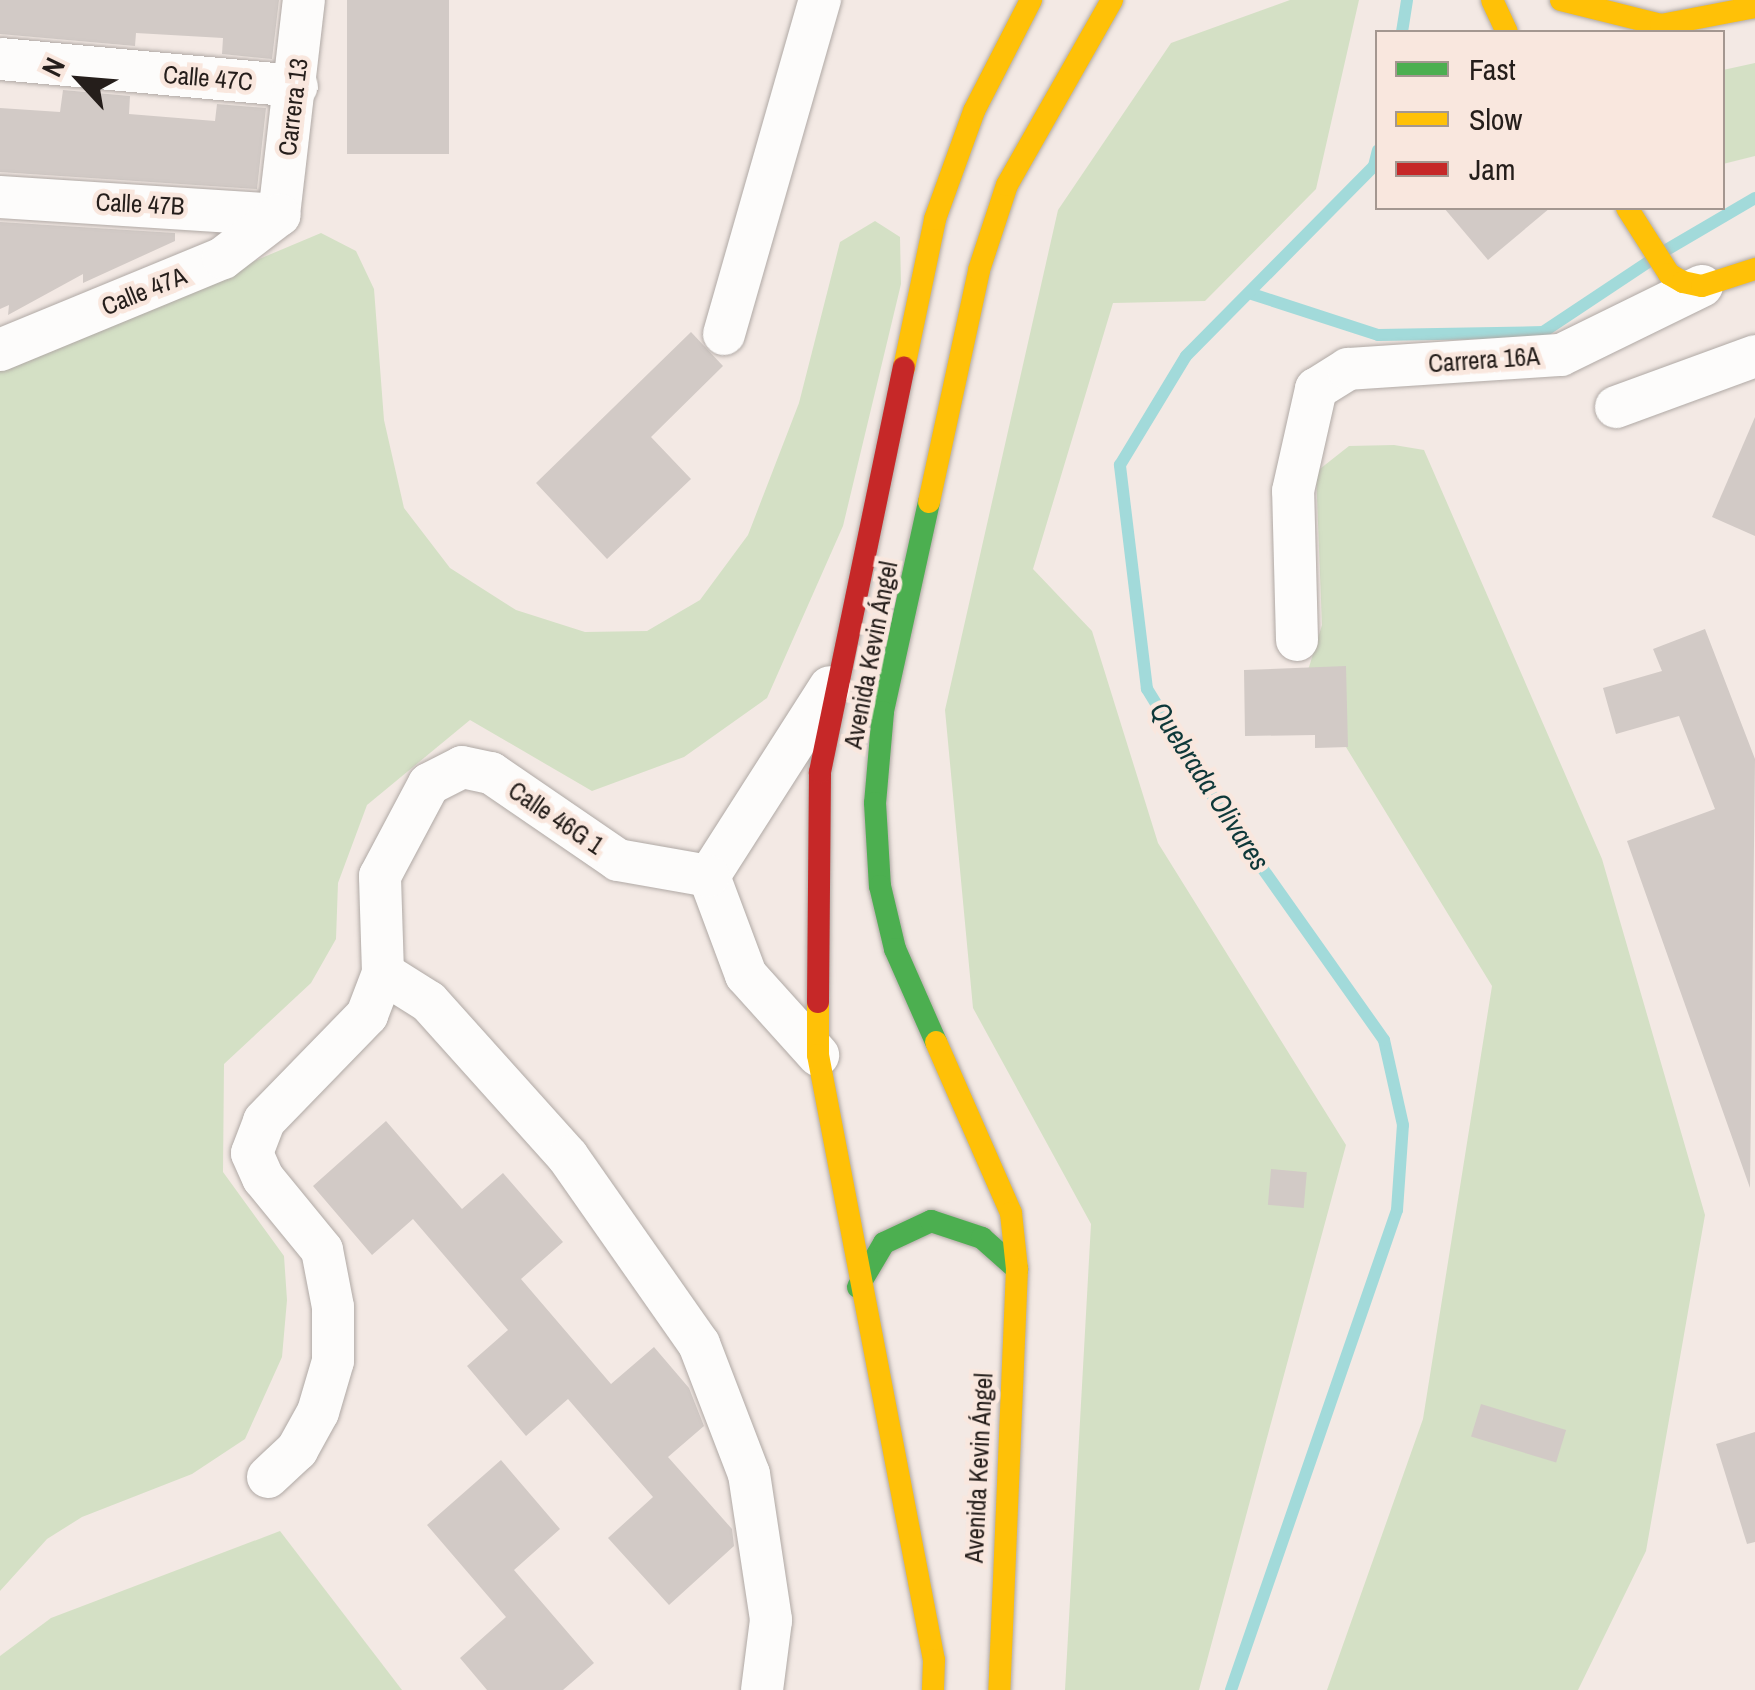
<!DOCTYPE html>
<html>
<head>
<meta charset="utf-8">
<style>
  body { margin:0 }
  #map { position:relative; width:1755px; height:1690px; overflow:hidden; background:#f3e9e4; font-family:"Archivo Narrow",sans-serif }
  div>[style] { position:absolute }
  .green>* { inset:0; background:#d4e0c5 }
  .stream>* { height:12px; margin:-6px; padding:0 6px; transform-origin:6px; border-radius:6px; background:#a2dada }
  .building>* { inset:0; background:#d2cac6; transform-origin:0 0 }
  .roads { filter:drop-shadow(0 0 2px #b0a9a5) drop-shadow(0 0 2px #b0a9a5) }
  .street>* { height:42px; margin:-21px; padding:0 21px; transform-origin:21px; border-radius:21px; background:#fdfcfb }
  .fast>* { height:22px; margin:-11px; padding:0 11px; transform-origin:11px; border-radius:11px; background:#4caf50 }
  .slow>* { height:22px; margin:-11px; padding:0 11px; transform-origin:11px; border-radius:11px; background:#ffc107 }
  .jam>* { height:22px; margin:-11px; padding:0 11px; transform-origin:11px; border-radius:11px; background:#c62828 }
  span { translate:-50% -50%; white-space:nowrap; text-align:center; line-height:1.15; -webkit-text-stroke:9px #f9e7de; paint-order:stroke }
  .street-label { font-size:25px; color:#251e1b }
  .water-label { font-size:28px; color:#0e3839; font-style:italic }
  .legend { position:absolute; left:1375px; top:30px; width:350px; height:180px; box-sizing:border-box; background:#f9e7de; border:2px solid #a49790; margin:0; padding:12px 18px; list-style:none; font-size:30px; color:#251e1b }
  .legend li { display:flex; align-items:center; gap:20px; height:50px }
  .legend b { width:50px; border:2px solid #a49790 }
  .north { position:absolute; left:30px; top:30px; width:100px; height:100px; -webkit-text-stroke:8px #f9e7de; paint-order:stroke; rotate:296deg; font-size:28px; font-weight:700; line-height:40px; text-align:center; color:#251e1b }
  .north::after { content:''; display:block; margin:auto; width:35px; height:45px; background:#251e1b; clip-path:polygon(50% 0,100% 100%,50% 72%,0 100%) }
</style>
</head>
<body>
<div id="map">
  <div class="green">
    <div style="clip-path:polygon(1290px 0,1359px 0,1316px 189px,1205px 301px,1113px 303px,1033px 569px,1092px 631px,1158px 843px,1346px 1145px,1199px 1690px,1065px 1690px,1091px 1224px,973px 1008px,945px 710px,1058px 210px,1171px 43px)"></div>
    <div style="clip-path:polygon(1755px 63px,1755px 156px,1723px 164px,1723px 70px)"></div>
    <div style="clip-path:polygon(875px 221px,900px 237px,901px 284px,843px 526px,767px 698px,684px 757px,592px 791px,470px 720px,367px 805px,338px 883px,336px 939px,311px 983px,224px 1064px,223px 1172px,284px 1256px,287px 1300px,282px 1357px,245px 1439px,192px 1474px,82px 1517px,47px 1539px,0 1591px,0 368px,321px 233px,356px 251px,374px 289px,384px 420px,404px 508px,450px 568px,516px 610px,585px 632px,647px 631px,700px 600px,748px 535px,799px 403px,840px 242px)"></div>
    <div style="clip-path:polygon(1394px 445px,1424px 450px,1602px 859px,1705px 1215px,1646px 1551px,1578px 1690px,1327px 1690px,1423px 1419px,1492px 986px,1305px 680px,1322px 625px,1316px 472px,1349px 446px)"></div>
    <div style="clip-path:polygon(280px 1531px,402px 1690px,0 1690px,0 1656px,51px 1618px)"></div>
  </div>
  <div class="stream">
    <div style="left:1402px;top:32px;width:32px;rotate:-81deg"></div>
    <div style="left:1668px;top:249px;width:101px;rotate:-30.4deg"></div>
    <div style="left:1252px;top:294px;width:133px;rotate:18deg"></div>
    <div style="left:1378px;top:335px;width:165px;rotate:-1deg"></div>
    <div style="left:1543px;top:332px;width:125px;rotate:-33.6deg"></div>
    <div style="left:1231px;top:1690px;width:508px;rotate:-70.92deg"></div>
    <div style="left:1397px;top:1210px;width:85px;rotate:-86deg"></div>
    <div style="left:1403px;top:1125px;width:87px;rotate:-102.6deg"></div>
    <div style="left:1384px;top:1040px;width:284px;rotate:-125.3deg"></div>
    <div style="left:1220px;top:808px;width:140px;rotate:-121.5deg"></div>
    <div style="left:1147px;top:689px;width:226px;rotate:-96.9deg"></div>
    <div style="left:1120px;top:465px;width:127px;rotate:-58.8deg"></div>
    <div style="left:1186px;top:356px;width:267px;rotate:-45.3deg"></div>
    <div style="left:1374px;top:166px;width:16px;rotate:-76deg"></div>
  </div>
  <div class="building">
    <div style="clip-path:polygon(0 0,279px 0,272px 59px,222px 54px,223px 38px,136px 33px,135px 46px,0 34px)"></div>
    <div style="left:347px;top:0;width:102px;height:154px"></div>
    <div style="clip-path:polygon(63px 90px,130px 96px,129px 114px,215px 121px,217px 104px,266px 108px,257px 189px,0 172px,0 108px,60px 112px)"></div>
    <div style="clip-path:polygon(1444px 208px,1550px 208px,1488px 260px)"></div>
    <div style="clip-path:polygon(0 222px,175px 233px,175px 241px,83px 283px,83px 274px,8px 315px,9px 305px,0 309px)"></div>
    <div style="clip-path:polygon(691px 332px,723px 366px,651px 437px,691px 479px,607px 559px,536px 483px)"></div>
    <div style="clip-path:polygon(1755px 417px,1755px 536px,1712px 517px)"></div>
    <div style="clip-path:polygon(1705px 629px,1755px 759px,1750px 1188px,1627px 841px,1715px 809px,1679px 716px,1616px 734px,1603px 688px,1662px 671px,1653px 649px)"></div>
    <div style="clip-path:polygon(1346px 666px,1348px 747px,1315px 748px,1315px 735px,1245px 736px,1244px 670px)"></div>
    <div style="clip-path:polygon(386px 1121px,462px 1209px,503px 1173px,563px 1242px,521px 1279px,611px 1384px,654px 1347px,689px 1388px,704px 1426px,668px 1457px,732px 1529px,734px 1546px,669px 1605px,608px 1538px,653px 1497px,568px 1399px,526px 1436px,467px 1366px,508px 1330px,413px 1219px,372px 1255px,313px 1186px)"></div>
    <div style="left:1271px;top:1169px;width:36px;height:36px;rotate:5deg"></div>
    <div style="left:1481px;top:1404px;width:89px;height:34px;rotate:17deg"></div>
    <div style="clip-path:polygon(1755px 1432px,1755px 1542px,1747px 1544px,1716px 1444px)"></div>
    <div style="clip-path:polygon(501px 1460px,560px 1529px,514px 1570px,594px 1663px,563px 1690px,487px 1690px,460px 1658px,506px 1617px,427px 1525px)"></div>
  </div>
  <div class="roads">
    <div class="street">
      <div style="left:0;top:59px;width:298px;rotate:5.2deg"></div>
      <div style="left:0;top:197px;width:280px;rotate:3.7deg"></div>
      <div style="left:279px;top:215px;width:216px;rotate:-83.4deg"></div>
      <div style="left:724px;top:334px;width:348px;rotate:-74deg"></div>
      <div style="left:0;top:350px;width:241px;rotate:-22.4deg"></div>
      <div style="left:223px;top:258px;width:71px;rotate:-37.5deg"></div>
      <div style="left:1616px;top:407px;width:148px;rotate:-20.1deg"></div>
      <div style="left:1297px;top:640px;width:149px;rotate:-91.5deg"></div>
      <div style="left:1293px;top:491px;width:105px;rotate:-77.3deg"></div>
      <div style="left:1316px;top:389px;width:38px;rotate:-32deg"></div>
      <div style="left:1348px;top:369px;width:213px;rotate:-3.8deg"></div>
      <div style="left:1561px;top:355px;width:157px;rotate:-26.1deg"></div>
      <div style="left:709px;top:876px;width:224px;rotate:-57.4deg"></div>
      <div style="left:709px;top:876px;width:106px;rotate:69.5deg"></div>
      <div style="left:746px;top:975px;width:108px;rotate:48deg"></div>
      <div style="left:383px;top:973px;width:54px;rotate:32.2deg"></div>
      <div style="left:429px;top:1002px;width:208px;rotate:48.1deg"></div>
      <div style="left:568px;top:1157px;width:228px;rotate:55deg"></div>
      <div style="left:699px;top:1344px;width:139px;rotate:69deg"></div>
      <div style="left:749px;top:1474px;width:148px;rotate:81.4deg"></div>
      <div style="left:771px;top:1620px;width:71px;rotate:97.3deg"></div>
      <div style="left:268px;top:1477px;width:40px;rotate:-43deg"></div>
      <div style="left:297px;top:1450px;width:43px;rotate:-61.1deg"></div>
      <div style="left:318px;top:1412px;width:53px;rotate:-73.6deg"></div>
      <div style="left:333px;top:1361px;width:54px;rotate:-90deg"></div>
      <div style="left:333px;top:1307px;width:58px;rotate:-100.9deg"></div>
      <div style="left:322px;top:1250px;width:93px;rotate:-129.3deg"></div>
      <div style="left:263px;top:1178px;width:27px;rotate:-114deg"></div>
      <div style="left:252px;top:1153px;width:34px;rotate:-69deg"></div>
      <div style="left:264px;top:1121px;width:148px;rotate:-45.8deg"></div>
      <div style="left:367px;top:1015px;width:45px;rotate:-69.1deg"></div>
      <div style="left:383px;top:973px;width:97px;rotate:-91.8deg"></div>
      <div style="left:380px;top:876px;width:104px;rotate:-62deg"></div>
      <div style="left:429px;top:784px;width:37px;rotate:-27deg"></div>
      <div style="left:462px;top:767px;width:30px;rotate:12deg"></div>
      <div style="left:491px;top:773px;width:154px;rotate:34.4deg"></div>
      <div style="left:618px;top:860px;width:92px;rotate:10deg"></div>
    </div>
    <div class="fast">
      <div style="left:929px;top:502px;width:215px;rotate:102.4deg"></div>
      <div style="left:883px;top:712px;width:91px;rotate:95deg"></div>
      <div style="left:875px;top:803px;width:83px;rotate:86.6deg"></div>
      <div style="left:880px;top:886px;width:65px;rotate:76.6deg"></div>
      <div style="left:895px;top:949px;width:102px;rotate:66.2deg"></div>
      <div style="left:858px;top:1287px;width:51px;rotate:-59.4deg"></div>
      <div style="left:884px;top:1243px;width:52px;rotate:-25.1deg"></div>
      <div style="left:931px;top:1221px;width:54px;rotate:18.4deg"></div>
      <div style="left:982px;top:1238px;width:47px;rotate:41.5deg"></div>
    </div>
    <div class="slow">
      <div style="left:1492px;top:0;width:35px;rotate:65deg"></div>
      <div style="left:1561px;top:0;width:103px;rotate:14deg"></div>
      <div style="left:1661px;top:25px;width:96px;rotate:-10.8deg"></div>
      <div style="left:1627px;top:208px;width:78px;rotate:57.5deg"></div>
      <div style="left:1669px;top:274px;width:16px;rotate:30deg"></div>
      <div style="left:1683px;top:282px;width:19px;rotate:12deg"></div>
      <div style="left:1702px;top:286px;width:56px;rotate:-17.8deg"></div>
      <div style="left:904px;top:368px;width:152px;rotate:-78.2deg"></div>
      <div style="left:935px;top:219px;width:115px;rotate:-70.1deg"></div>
      <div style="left:974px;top:111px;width:125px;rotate:-62.8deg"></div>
      <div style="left:929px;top:502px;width:237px;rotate:-77.8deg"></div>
      <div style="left:979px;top:270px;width:89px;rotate:-71.8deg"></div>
      <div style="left:1007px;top:185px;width:213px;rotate:-60.4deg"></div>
      <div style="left:818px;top:1002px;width:53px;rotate:90deg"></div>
      <div style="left:818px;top:1055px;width:616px;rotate:79.15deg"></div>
      <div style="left:934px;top:1660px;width:30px;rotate:92deg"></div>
      <div style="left:936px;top:1042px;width:187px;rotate:66.3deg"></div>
      <div style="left:1011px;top:1213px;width:56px;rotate:83.9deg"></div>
      <div style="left:1017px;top:1269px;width:421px;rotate:92.4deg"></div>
    </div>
    <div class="jam">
      <div style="left:818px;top:1002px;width:230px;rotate:-89.5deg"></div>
      <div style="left:820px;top:772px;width:413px;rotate:-78.3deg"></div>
    </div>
  </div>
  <div class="street-label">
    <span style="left:208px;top:78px;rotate:5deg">Calle 47C</span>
    <span style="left:293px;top:107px;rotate:-83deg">Carrera 13</span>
    <span style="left:140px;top:204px;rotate:3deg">Calle 47B</span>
    <span style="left:144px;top:291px;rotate:-22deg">Calle 47A</span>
    <span style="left:1484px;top:360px;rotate:-4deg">Carrera 16A</span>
    <span style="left:871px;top:655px;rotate:-79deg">Avenida Kevin Ángel</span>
    <span style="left:556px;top:818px;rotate:34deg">Calle 46G 1</span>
    <span style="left:979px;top:1468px;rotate:-87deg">Avenida Kevin Ángel</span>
  </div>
  <div class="water-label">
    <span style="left:1210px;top:786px;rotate:57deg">Quebrada Olivares</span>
  </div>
  <ul class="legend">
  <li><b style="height:12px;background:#4caf50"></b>Fast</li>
  <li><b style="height:12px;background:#ffc107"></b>Slow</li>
  <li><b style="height:12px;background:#c62828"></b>Jam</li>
  </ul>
  <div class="north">N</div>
</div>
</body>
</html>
